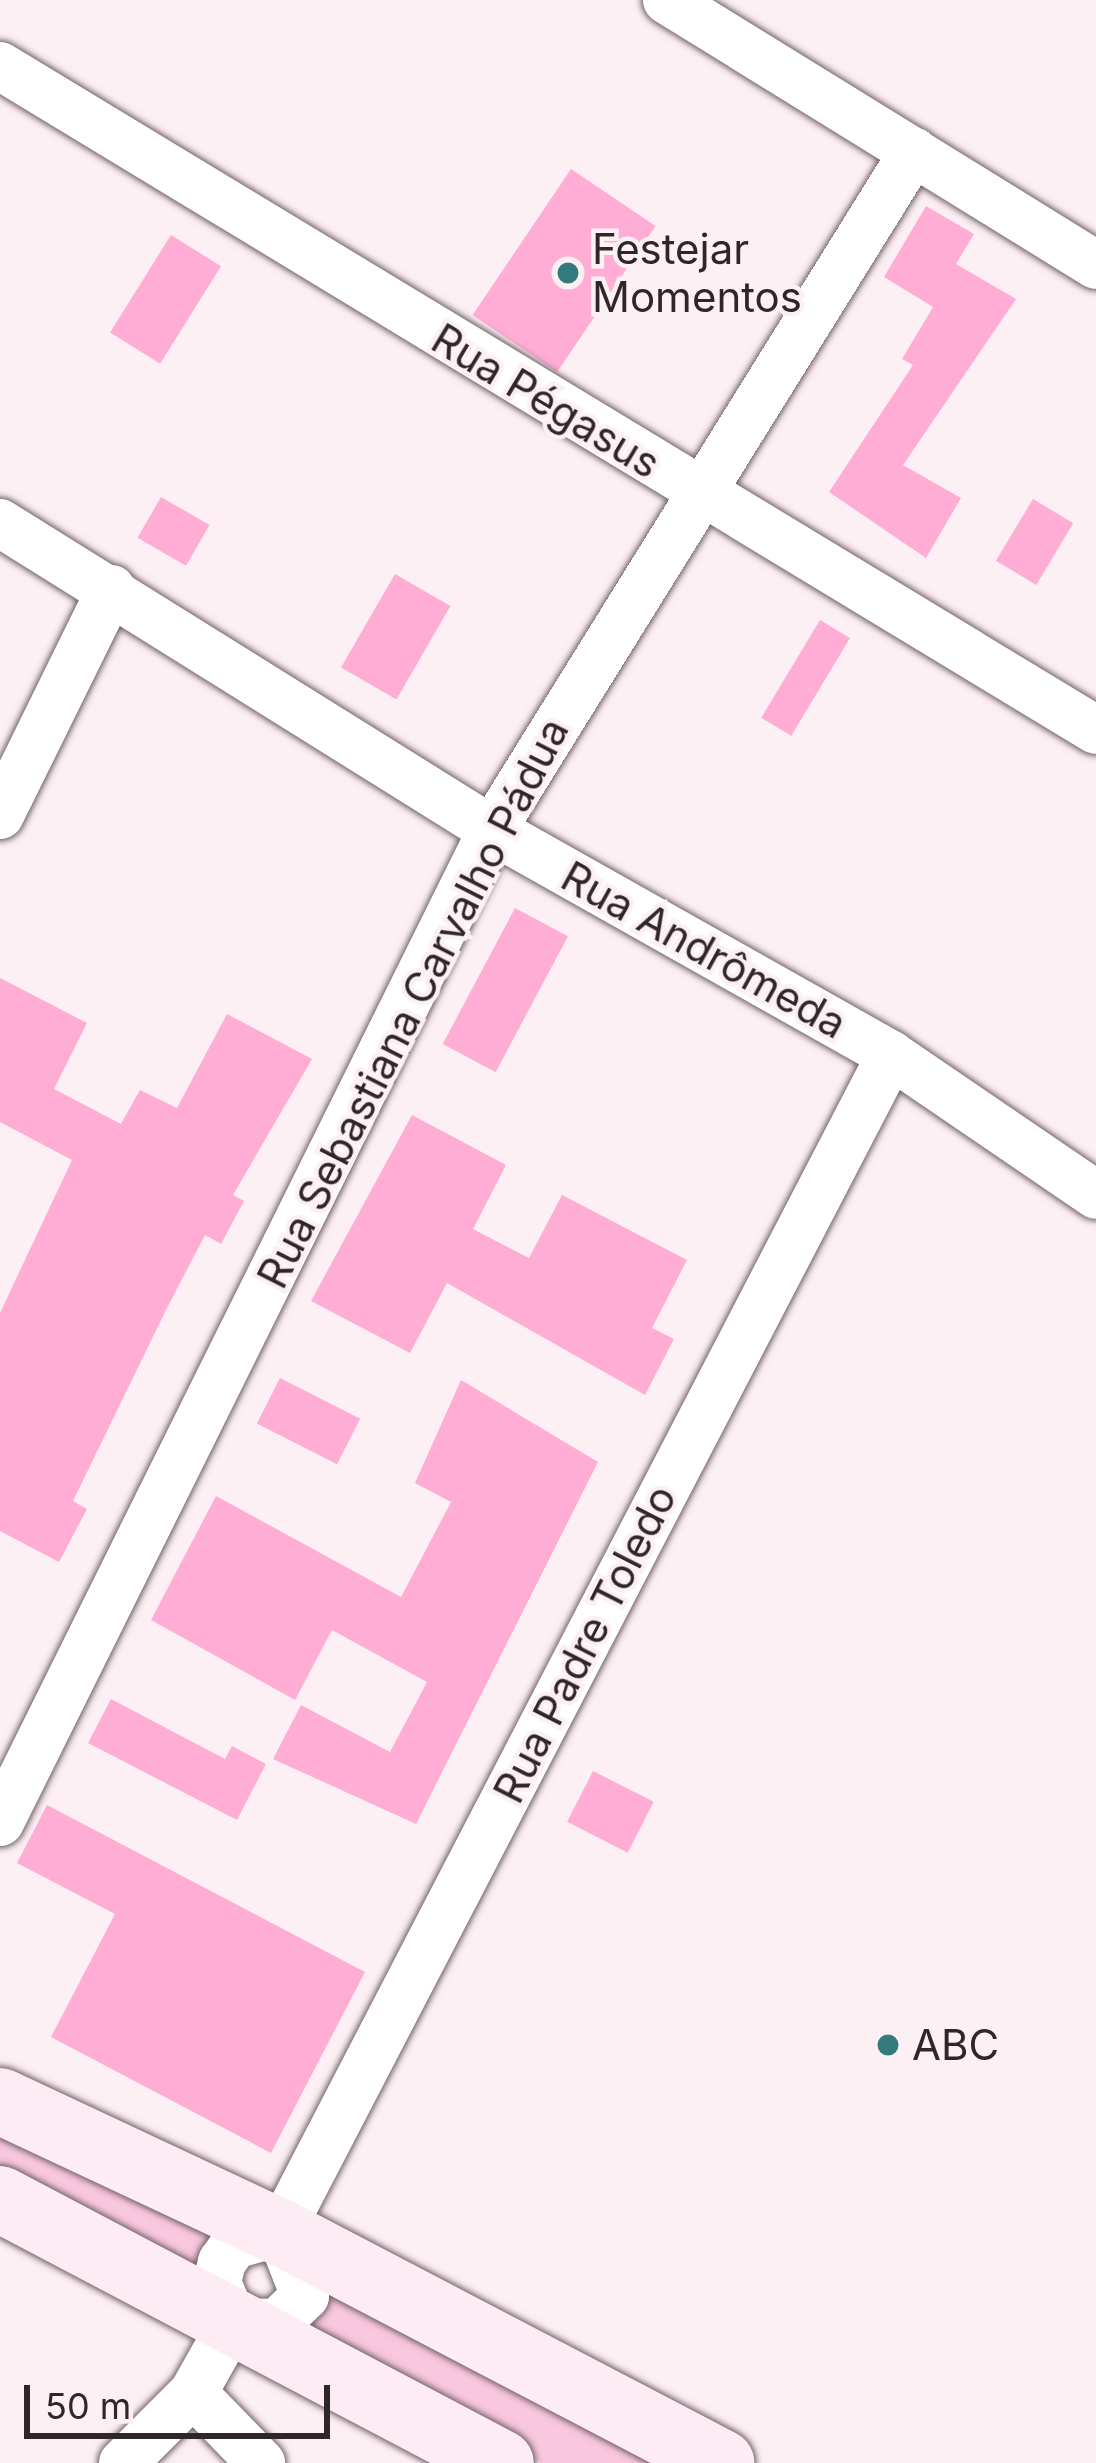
<!DOCTYPE html>
<html>
<head>
<meta charset="utf-8">
<style>
  body { margin:0 }
  #map { position:relative; width:1096px; height:2463px; overflow:hidden; background:#fcf0f5; font-family:Inter,sans-serif }
  div>[style] { position:absolute }
  .green>* { inset:0; background:#f9c7de; transform-origin:0 0 }
  .building>* { inset:0; background:#ffadd4; transform-origin:0 0 }
  .roads { filter:drop-shadow(0 0 3px #74626a) drop-shadow(0 0 3px #74626a) }
  .minor>* { height:48px; margin:-24px; padding:0 24px; transform-origin:24px; border-radius:24px; background:#fff }
  .secondary>* { height:66px; margin:-33px; padding:0 33px; transform-origin:33px; border-radius:33px; background:#fdecf4 }
  .dots>* { width:33px; height:33px; translate:-50% -50%; box-sizing:border-box; border:6px solid #fcf0f5; border-radius:50% }
  span { translate:-50% -50%; white-space:nowrap; text-align:center; line-height:1.15; -webkit-text-stroke:9px #fcf0f5; paint-order:stroke }
  .poi-label { font-size:42px; color:#2e2629 }
  .left { translate:0 -50%; text-align:left }
  .street-label { font-size:42px; color:#2e2629 }
  .scale { position:absolute; left:24px; top:2385px; width:306px; height:54px; box-sizing:border-box; border:6px solid #2e2629; border-top:0; padding-left:15px; font-size:36px; line-height:42px; white-space:nowrap; color:#2e2629; -webkit-text-stroke:9px #fcf0f5; paint-order:stroke }
</style>
</head>
<body>
<div id="map">
  <div class="green">
    <div style="left:0;top:2119px;width:254px;height:48px;rotate:28deg"></div>
    <div style="clip-path:polygon(316px 2269px,702px 2463px,541px 2463px,286px 2332px)"></div>
  </div>
  <div class="building">
    <div style="left:571px;top:169px;width:102px;height:176px;rotate:34deg"></div>
    <div style="clip-path:polygon(926px 206px,974px 234px,956px 264px,1016px 299px,903px 465px,961px 498px,926px 558px,829px 492px,913px 365px,902px 359px,933px 307px,884px 277px)"></div>
    <div style="left:171px;top:235px;width:59px;height:115px;rotate:32deg"></div>
    <div style="left:161px;top:497px;width:56px;height:47px;rotate:30deg"></div>
    <div style="left:1033px;top:499px;width:47px;height:72px;rotate:31deg"></div>
    <div style="left:395px;top:574px;width:64px;height:108px;rotate:30deg"></div>
    <div style="left:820px;top:620px;width:35px;height:114px;rotate:31deg"></div>
    <div style="left:515px;top:908px;width:60px;height:154px;rotate:28deg"></div>
    <div style="clip-path:polygon(0 978px,87px 1023px,54px 1089px,121px 1124px,140px 1090px,177px 1108px,227px 1014px,312px 1059px,233px 1195px,244px 1201px,221px 1244px,205px 1235px,165px 1312px,73px 1501px,87px 1509px,59px 1562px,0 1531px,0 1313px,72px 1160px,0 1122px)"></div>
    <div style="clip-path:polygon(412px 1115px,506px 1165px,473px 1229px,529px 1258px,562px 1195px,687px 1260px,652px 1328px,674px 1339px,645px 1395px,447px 1283px,410px 1353px,311px 1301px)"></div>
    <div style="left:280px;top:1378px;width:90px;height:51px;rotate:27deg"></div>
    <div style="clip-path:polygon(461px 1380px,598px 1462px,416px 1824px,273px 1759px,301px 1705px,390px 1752px,427px 1682px,332px 1630px,295px 1700px,151px 1620px,216px 1496px,401px 1597px,451px 1502px,415px 1483px)"></div>
    <div style="clip-path:polygon(111px 1699px,225px 1759px,232px 1746px,266px 1764px,237px 1820px,88px 1743px)"></div>
    <div style="left:593px;top:1771px;width:68px;height:57px;rotate:27deg"></div>
    <div style="clip-path:polygon(47px 1805px,365px 1972px,271px 2153px,51px 2037px,115px 1914px,17px 1863px)"></div>
  </div>
  <div class="roads">
    <div class="minor">
      <div style="left:667px;top:0;width:504px;rotate:31.7deg"></div>
      <div style="left:0;top:66px;width:1281px;rotate:31.21deg"></div>
      <div style="left:0;top:523px;width:580px;rotate:31.96deg"></div>
      <div style="left:492px;top:830px;width:458px;rotate:29.4deg"></div>
      <div style="left:891px;top:1055px;width:248px;rotate:34.3deg"></div>
      <div style="left:0;top:815px;width:252px;rotate:-63.8deg"></div>
      <div style="left:0;top:1822px;width:1107px;rotate:-63.62deg"></div>
      <div style="left:492px;top:830px;width:799px;rotate:-58.14deg"></div>
      <div style="left:280px;top:2232px;width:1326px;rotate:-62.57deg"></div>
      <div style="left:233px;top:2322px;width:44px;rotate:1.3deg"></div>
      <div style="left:277px;top:2323px;width:39px;rotate:-44deg"></div>
      <div style="left:305px;top:2296px;width:69px;rotate:-111.3deg"></div>
      <div style="left:233px;top:2322px;width:43px;rotate:-111.8deg"></div>
      <div style="left:217px;top:2282px;width:21px;rotate:-76deg"></div>
      <div style="left:222px;top:2262px;width:21px;rotate:-55deg"></div>
      <div style="left:234px;top:2245px;width:48px;rotate:-15.8deg"></div>
      <div style="left:193px;top:2393px;width:98px;rotate:45.8deg"></div>
      <div style="left:123px;top:2463px;width:99px;rotate:-45deg"></div>
      <div style="left:193px;top:2393px;width:81px;rotate:-60.6deg"></div>
    </div>
    <div class="secondary">
      <div style="left:0;top:2101px;width:309px;rotate:25.1deg"></div>
      <div style="left:280px;top:2232px;width:498px;rotate:27.6deg"></div>
      <div style="left:0;top:2199px;width:566px;rotate:27.79deg"></div>
    </div>
  </div>
  <div class="dots">
    <div style="left:568px;top:273px;background:#317a7e"></div>
    <div style="left:888px;top:2045px;background:#317a7e"></div>
  </div>
  <div class="poi-label">
    <span class="left" style="left:592px;top:273px">Festejar<br>Momentos</span>
    <span class="left" style="left:912px;top:2045px">ABC</span>
  </div>
  <div class="street-label">
    <span style="left:546px;top:401px;rotate:31deg">Rua Pégasus</span>
    <span style="left:704px;top:950px;rotate:29deg">Rua Andrômeda</span>
    <span style="left:413px;top:1003px;rotate:-63deg">Rua Sebastiana Carvalho Pádua</span>
    <span style="left:585px;top:1644px;rotate:-63deg">Rua Padre Toledo</span>
  </div>
  <div class="scale">50 m</div>
</div>
</body>
</html>
